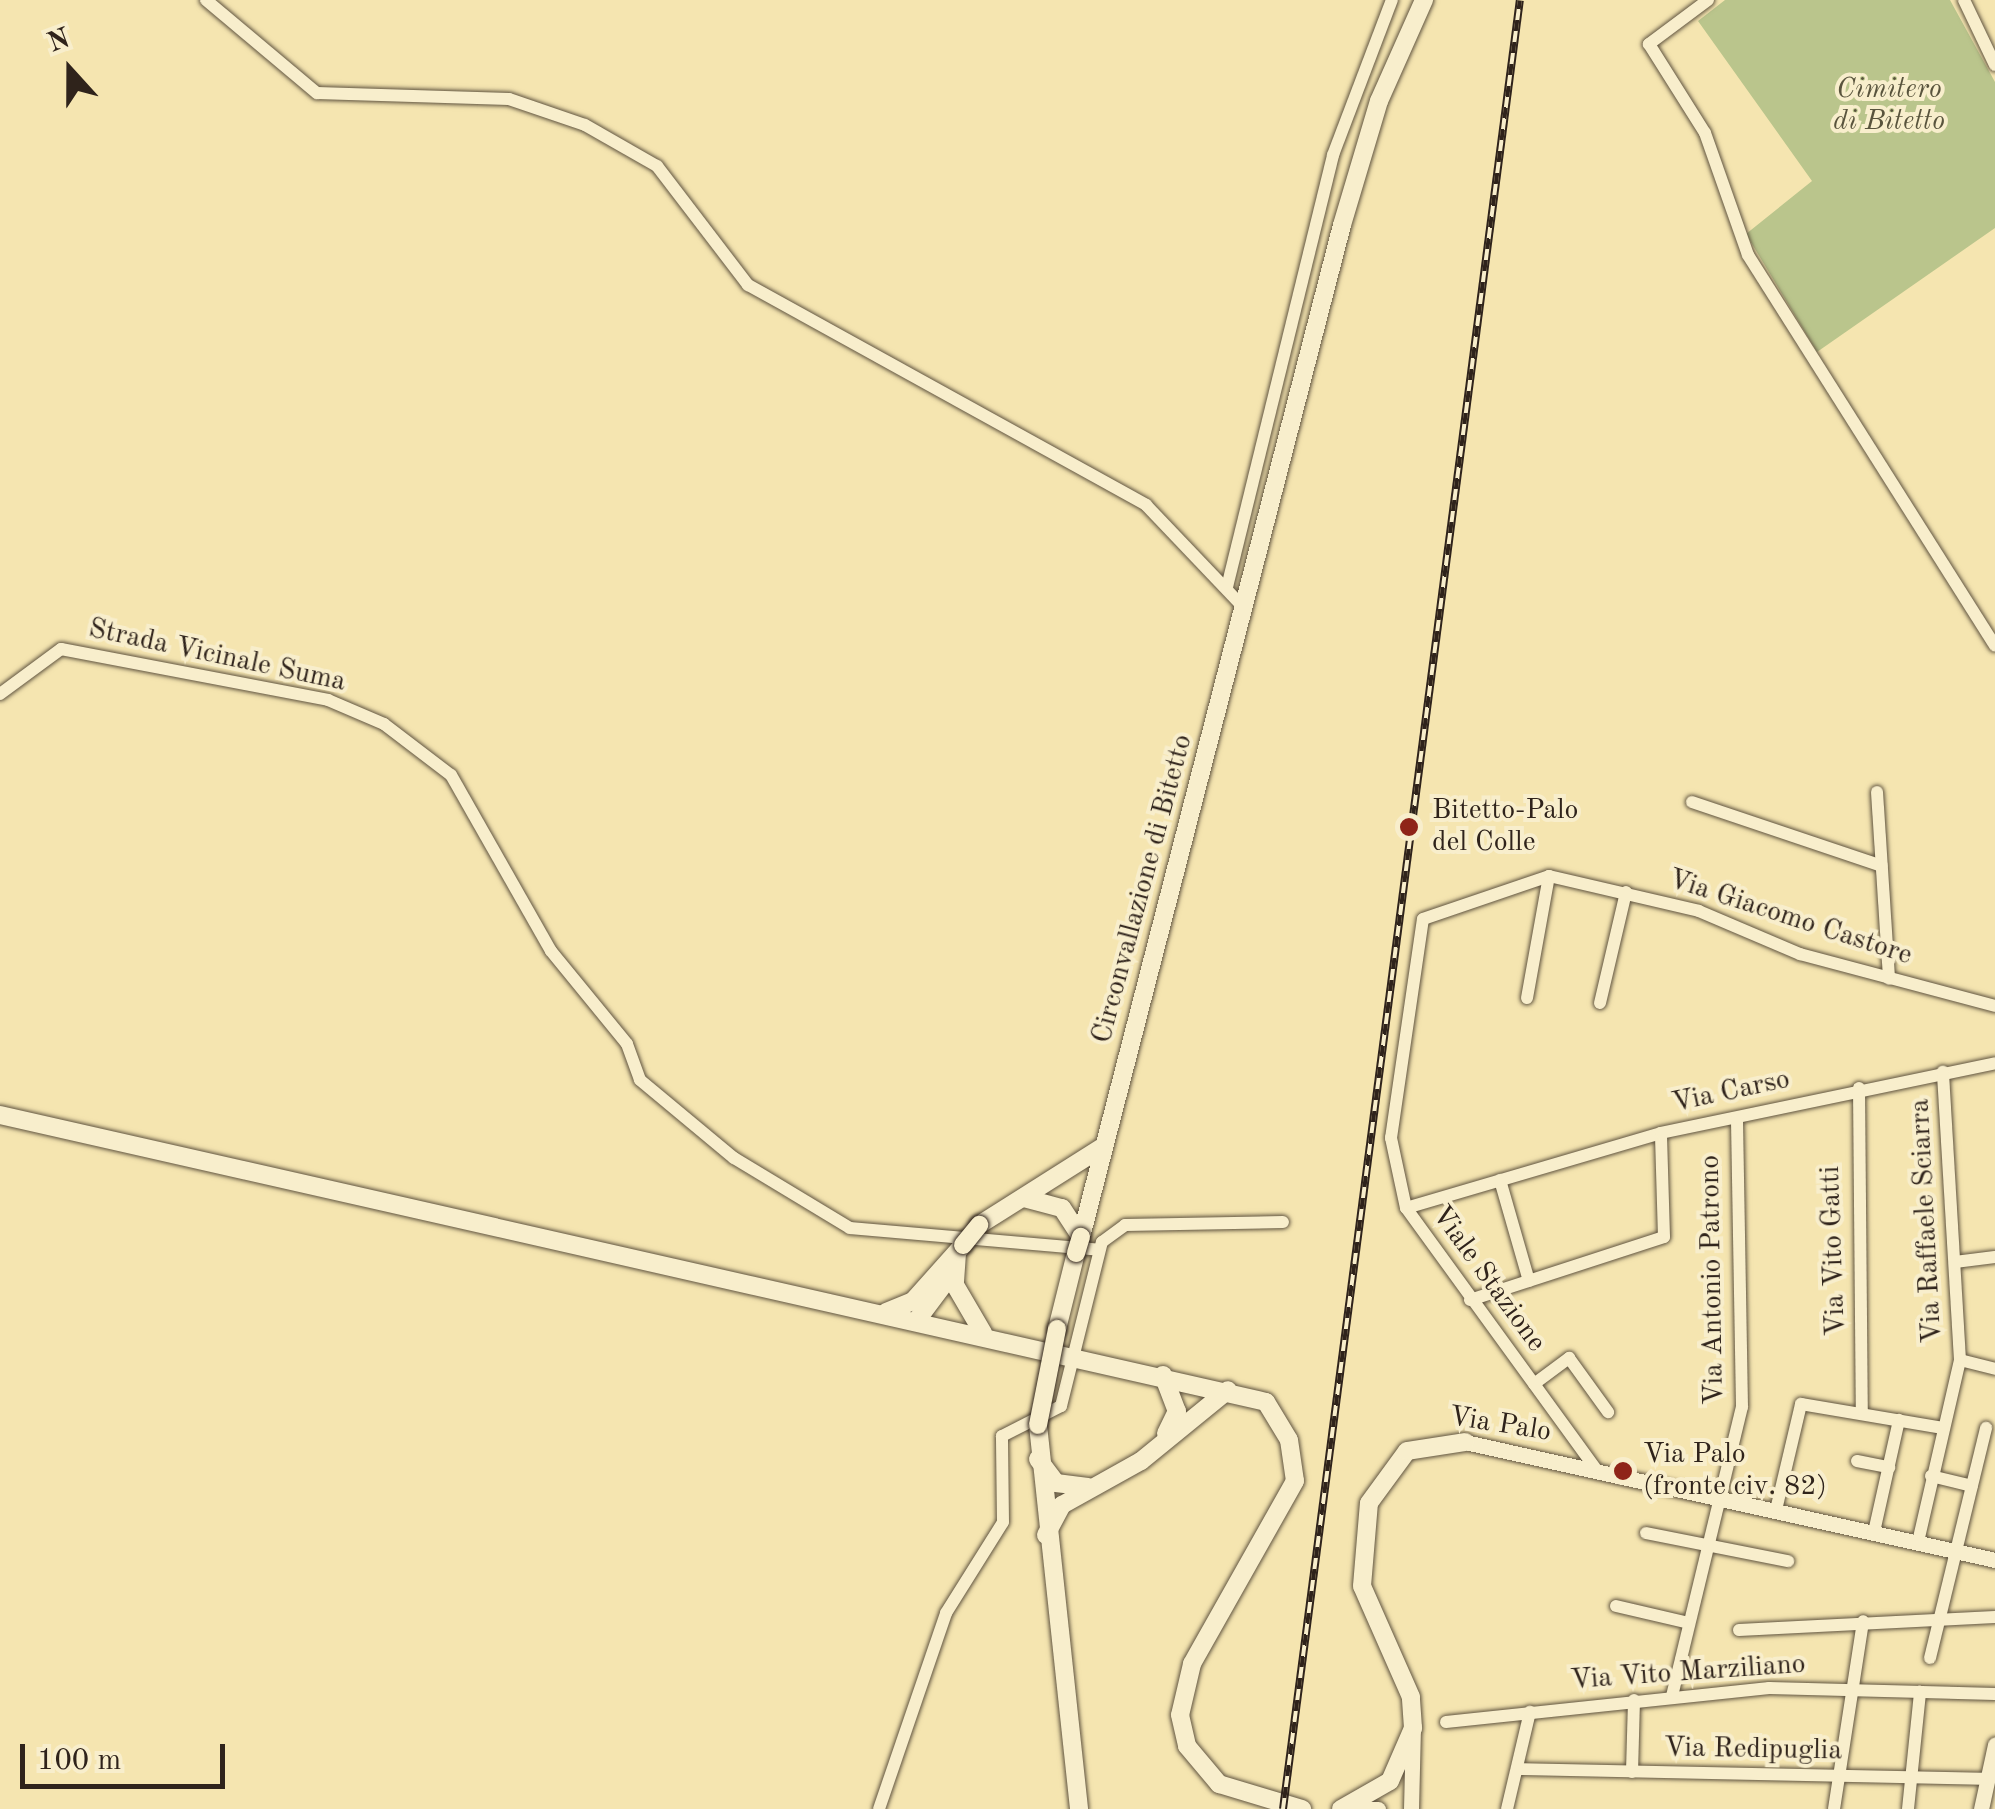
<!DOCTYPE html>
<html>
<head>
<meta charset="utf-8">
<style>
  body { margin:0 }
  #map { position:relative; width:1995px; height:1809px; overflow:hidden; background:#f5e5b0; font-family:"Old Standard TT",serif }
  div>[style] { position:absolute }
  .green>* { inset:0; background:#bac58c }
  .roads { filter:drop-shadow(0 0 2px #605440) drop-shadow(0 0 2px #605440) }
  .minor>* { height:12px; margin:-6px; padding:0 6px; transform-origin:6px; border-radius:6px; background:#f8eecc }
  .tertiary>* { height:15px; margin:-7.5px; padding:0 7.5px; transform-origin:7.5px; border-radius:7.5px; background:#f8eecc }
  .secondary>* { height:18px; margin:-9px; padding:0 9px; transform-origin:9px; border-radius:9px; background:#f8eecc }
  .rail>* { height:8px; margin-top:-4px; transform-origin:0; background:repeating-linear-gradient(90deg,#f8eecc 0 11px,#2f231b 0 22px); box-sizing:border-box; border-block:2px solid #2f231b }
  .bridges { filter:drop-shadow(0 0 2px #2f231b) drop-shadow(0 0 2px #2f231b) }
  .secondary-bridge>* { height:18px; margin:-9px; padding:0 9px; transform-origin:9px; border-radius:9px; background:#f8eecc }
  .dots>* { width:28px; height:28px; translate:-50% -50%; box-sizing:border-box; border:5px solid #f8eecc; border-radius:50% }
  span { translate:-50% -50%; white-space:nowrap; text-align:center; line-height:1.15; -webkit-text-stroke:8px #f8eecc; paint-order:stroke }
  .park-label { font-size:28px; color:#59543d; font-style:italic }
  .street-label { font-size:28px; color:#2f231b }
  .poi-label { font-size:28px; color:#2f231b }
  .left { translate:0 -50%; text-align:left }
  .north { position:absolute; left:20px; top:20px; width:100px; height:100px; -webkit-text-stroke:8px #f8eecc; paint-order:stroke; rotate:339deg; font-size:28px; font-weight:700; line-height:40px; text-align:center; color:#2f231b }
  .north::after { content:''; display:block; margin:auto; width:35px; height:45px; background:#2f231b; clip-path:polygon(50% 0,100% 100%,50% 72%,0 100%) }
  .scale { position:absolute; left:20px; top:1744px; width:205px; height:45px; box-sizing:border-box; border:5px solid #2f231b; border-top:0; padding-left:12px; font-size:30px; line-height:35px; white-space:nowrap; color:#2f231b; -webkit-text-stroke:8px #f8eecc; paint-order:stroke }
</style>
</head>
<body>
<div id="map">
  <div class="green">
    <div style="clip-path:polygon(1725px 0,1950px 0,1995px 82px,1995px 228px,1817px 352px,1746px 234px,1812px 181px,1698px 21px)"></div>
  </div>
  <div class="roads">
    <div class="minor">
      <div style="left:206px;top:0;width:145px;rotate:40deg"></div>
      <div style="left:317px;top:93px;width:192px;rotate:1.8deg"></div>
      <div style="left:509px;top:99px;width:80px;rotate:18.9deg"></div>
      <div style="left:585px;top:125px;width:83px;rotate:29.7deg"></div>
      <div style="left:657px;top:166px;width:150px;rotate:52.6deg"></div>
      <div style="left:748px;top:285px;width:455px;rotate:28.9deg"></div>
      <div style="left:1146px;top:505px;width:142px;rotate:46.4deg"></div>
      <div style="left:1708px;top:0;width:74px;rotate:143.3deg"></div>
      <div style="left:1649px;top:44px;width:105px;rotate:57.8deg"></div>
      <div style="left:1705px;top:133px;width:129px;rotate:70.6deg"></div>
      <div style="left:1748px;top:255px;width:462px;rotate:57.7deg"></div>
      <div style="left:1964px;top:0;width:72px;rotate:64.5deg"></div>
      <div style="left:1227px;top:587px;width:445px;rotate:-76.2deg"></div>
      <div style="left:1333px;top:155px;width:166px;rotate:-69.2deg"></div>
      <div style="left:0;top:694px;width:76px;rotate:-36.4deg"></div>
      <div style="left:61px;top:649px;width:272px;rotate:10.8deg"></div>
      <div style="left:328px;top:700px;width:61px;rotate:23.2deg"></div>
      <div style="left:384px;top:724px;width:84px;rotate:37.3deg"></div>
      <div style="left:451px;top:775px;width:202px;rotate:60.4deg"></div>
      <div style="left:551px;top:951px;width:120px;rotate:50.7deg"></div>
      <div style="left:627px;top:1044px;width:38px;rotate:70deg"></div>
      <div style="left:640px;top:1080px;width:122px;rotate:39.7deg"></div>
      <div style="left:734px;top:1158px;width:135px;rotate:31.1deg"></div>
      <div style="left:850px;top:1228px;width:250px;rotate:5deg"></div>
      <div style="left:1877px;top:792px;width:187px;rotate:86.3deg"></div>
      <div style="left:1692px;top:802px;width:200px;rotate:18.6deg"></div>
      <div style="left:1527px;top:998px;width:124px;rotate:-79.8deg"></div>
      <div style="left:1600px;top:1003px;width:114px;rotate:-76.8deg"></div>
      <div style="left:1859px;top:1088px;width:326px;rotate:89.5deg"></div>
      <div style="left:1500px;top:1180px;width:105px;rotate:74deg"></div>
      <div style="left:1406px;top:1208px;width:266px;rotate:-16.4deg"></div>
      <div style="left:1955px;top:1262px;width:40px;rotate:-7.1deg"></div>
      <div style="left:1470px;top:1300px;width:204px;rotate:-18deg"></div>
      <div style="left:1664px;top:1237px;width:104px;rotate:-91.7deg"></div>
      <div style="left:1661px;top:1133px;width:341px;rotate:-11.8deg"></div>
      <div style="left:1960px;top:1360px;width:36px;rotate:14deg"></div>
      <div style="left:1534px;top:1384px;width:44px;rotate:-36.6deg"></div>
      <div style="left:1569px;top:1358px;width:67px;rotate:54.2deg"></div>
      <div style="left:1857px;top:1461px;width:33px;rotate:11deg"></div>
      <div style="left:1598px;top:1472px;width:326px;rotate:-126deg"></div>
      <div style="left:1406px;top:1208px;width:72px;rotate:-102.1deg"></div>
      <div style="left:1391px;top:1138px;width:221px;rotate:-81.7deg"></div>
      <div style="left:1423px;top:919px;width:133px;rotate:-18.8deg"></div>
      <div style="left:1549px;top:876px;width:154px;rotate:13.1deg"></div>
      <div style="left:1699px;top:911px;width:110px;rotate:23.1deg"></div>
      <div style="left:1800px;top:954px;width:202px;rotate:14.9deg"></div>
      <div style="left:1931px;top:1476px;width:42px;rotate:13.7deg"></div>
      <div style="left:1776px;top:1510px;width:109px;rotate:-76.7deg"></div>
      <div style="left:1801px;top:1404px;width:144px;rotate:9.6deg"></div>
      <div style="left:1874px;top:1532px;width:115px;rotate:-77.4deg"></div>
      <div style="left:1646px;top:1533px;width:145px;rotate:11.2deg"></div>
      <div style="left:1918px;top:1542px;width:187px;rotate:-77deg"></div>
      <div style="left:1960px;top:1360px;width:289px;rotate:-93.4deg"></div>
      <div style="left:1616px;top:1606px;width:75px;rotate:13.1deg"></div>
      <div style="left:1739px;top:1630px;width:256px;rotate:-2.9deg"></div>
      <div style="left:1930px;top:1658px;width:237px;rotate:-76.3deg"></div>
      <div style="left:1672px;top:1696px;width:297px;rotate:-76.4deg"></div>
      <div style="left:1742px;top:1407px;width:287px;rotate:-91deg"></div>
      <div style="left:1446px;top:1722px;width:325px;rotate:-6deg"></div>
      <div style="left:1769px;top:1688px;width:226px;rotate:1.5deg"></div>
      <div style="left:1517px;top:1769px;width:471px;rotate:1.2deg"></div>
      <div style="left:1632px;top:1772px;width:72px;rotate:-88.4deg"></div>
      <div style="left:879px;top:1809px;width:207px;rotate:-71.1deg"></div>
      <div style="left:946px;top:1613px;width:107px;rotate:-57.9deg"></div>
      <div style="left:1003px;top:1522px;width:86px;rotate:-90.7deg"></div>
      <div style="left:1002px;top:1436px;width:66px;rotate:-27deg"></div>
      <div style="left:1061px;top:1406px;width:169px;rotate:-76deg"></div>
      <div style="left:1102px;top:1242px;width:29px;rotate:-36deg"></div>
      <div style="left:1125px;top:1225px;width:158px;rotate:-1.1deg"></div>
      <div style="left:1507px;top:1809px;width:100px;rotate:-76.7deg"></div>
      <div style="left:1834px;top:1809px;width:190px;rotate:-81.2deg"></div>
      <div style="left:1908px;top:1809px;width:118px;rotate:-84.1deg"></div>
    </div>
    <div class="tertiary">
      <div style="left:1465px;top:1442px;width:543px;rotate:12.55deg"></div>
      <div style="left:1358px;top:1809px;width:20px"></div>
      <div style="left:1411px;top:1809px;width:81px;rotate:-88.6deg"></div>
      <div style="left:1981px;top:1809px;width:66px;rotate:-77.7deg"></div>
    </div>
    <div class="secondary">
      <div style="left:0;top:1115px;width:1298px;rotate:12.77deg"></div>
      <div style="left:1266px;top:1402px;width:44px;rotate:58.8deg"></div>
      <div style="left:1289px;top:1440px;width:41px;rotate:81.7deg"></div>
      <div style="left:1295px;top:1481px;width:210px;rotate:119.4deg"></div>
      <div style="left:1192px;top:1664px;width:52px;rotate:103.2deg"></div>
      <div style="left:1180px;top:1715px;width:32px;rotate:77deg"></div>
      <div style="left:1187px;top:1746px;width:50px;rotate:49.9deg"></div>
      <div style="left:1219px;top:1784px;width:87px;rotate:16.8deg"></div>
      <div style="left:1024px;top:1198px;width:39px;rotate:15deg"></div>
      <div style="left:1062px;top:1208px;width:35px;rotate:57deg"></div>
      <div style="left:979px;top:1225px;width:144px;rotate:-32.3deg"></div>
      <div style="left:1081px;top:1237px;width:1045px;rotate:-75.54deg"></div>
      <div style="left:1342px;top:225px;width:129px;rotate:-73.4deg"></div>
      <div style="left:1379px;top:101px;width:111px;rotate:-66deg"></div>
      <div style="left:957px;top:1253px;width:32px;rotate:94deg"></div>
      <div style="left:955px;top:1285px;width:56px;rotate:59.7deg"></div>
      <div style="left:886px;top:1312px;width:29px;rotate:-22deg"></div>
      <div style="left:913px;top:1301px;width:75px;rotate:-48.2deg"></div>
      <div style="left:917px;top:1320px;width:60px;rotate:-53.1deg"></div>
      <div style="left:1057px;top:1329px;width:78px;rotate:-76deg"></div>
      <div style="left:1163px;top:1375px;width:39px;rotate:69deg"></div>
      <div style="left:1177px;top:1411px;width:25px;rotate:116deg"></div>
      <div style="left:1038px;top:1425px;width:386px;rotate:83.9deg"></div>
      <div style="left:1038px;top:1459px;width:30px;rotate:53deg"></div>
      <div style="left:1056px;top:1483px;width:32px;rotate:7deg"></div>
      <div style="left:1046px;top:1535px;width:34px;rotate:-62deg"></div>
      <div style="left:1062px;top:1505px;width:90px;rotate:-29.1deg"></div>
      <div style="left:1141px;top:1461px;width:112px;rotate:-39.2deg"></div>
      <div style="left:1341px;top:1809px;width:56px;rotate:-29.7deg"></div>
      <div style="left:1390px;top:1781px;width:58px;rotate:-66.5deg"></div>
      <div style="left:1413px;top:1728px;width:31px;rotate:-94deg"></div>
      <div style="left:1411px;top:1697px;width:121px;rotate:-113.8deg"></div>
      <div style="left:1362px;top:1586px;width:83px;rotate:-85.2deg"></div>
      <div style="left:1369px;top:1503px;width:64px;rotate:-53.8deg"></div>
      <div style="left:1407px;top:1451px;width:59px;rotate:-8.8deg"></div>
    </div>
  </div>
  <div class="rail">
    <div style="left:1283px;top:1809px;width:1824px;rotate:-82.54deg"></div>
  </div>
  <div class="bridges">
    <div class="secondary-bridge">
      <div style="left:963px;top:1245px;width:26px;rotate:-51deg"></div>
      <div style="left:1076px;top:1253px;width:17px;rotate:-73deg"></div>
      <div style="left:1038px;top:1425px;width:98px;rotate:-78.8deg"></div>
    </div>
  </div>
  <div class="dots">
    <div style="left:1409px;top:827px;background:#8f2418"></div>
    <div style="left:1623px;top:1471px;background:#8f2418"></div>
  </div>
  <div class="park-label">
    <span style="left:1889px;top:106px">Cimitero<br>di Bitetto</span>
  </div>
  <div class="street-label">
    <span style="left:217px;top:656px;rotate:12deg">Strada Vicinale Suma</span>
    <span style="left:1143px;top:889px;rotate:-75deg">Circonvallazione di Bitetto</span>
    <span style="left:1790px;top:918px;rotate:18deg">Via Giacomo Castore</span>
    <span style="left:1731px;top:1092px;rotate:-12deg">Via Carso</span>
    <span style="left:1927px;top:1221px;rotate:-93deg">Via Raffaele Sciarra</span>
    <span style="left:1834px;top:1251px;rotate:-92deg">Via Vito Gatti</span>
    <span style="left:1488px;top:1279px;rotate:54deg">Viale Stazione</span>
    <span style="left:1713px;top:1280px;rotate:-91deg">Via Antonio Patrono</span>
    <span style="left:1500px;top:1425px;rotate:9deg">Via Palo</span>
    <span style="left:1688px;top:1673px;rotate:-4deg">Via Vito Marziliano</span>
    <span style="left:1753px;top:1750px;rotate:1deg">Via Redipuglia</span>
  </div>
  <div class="poi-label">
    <span class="left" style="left:1432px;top:827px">Bitetto-Palo<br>del Colle</span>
    <span class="left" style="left:1643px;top:1471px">Via Palo<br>(fronte civ. 82)</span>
  </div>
  <div class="north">N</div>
  <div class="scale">100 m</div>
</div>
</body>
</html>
